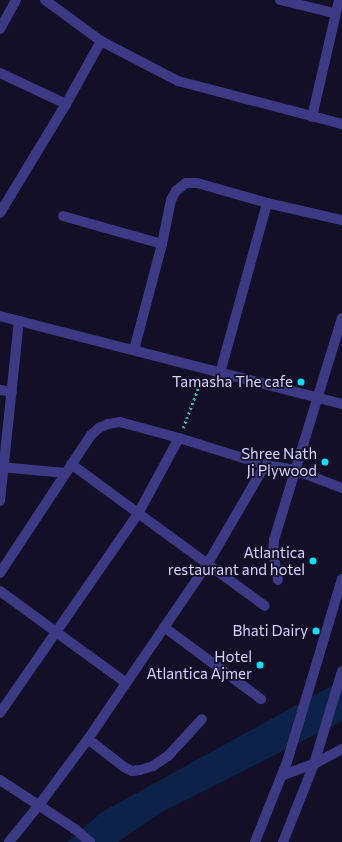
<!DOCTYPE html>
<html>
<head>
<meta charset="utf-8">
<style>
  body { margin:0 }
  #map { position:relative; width:342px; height:842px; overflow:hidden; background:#130f26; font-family:Commissioner,sans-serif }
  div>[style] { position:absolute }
  .water>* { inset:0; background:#0c2248 }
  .path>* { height:2.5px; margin-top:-1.25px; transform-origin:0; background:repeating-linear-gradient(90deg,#2fb8b0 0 2px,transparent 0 5px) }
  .minor>* { height:10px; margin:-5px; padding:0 5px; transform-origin:5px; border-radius:5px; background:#3d3a85 }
  .dots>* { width:11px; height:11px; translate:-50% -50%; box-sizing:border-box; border:2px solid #130f26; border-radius:50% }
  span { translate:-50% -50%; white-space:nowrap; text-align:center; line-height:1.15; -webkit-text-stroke:3.5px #130f26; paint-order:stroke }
  .poi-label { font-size:15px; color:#d9d4ff }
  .right { translate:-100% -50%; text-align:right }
</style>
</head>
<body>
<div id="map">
  <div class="water">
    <div style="clip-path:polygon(342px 680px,342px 721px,160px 813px,118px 842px,67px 842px,102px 812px)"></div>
  </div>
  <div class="path">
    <div style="left:183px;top:428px;width:53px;rotate:-69.2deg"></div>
  </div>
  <div class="minor">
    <div style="left:45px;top:0;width:69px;rotate:36.2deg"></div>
    <div style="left:101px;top:41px;width:87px;rotate:27.5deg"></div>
    <div style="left:178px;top:81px;width:170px;rotate:14.7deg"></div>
    <div style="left:280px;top:0;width:56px;rotate:13.5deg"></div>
    <div style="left:0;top:29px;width:33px;rotate:-61deg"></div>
    <div style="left:0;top:73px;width:73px;rotate:25.2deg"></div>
    <div style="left:312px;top:117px;width:120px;rotate:-77deg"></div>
    <div style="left:0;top:213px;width:127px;rotate:-58.8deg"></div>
    <div style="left:66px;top:104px;width:72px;rotate:-60.9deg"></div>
    <div style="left:63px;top:216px;width:103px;rotate:15.8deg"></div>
    <div style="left:0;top:316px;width:353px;rotate:14.4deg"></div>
    <div style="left:134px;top:350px;width:110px;rotate:-75.2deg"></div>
    <div style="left:162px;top:244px;width:45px;rotate:-78.4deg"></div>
    <div style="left:171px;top:200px;width:10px;rotate:-61deg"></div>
    <div style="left:176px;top:191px;width:13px;rotate:-39deg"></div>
    <div style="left:186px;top:183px;width:11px"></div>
    <div style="left:197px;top:183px;width:73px;rotate:15.9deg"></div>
    <div style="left:267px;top:203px;width:77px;rotate:12.8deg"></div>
    <div style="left:220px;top:373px;width:176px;rotate:-74.5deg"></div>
    <div style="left:0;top:390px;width:12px;rotate:9deg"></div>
    <div style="left:71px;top:464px;width:240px;rotate:36.2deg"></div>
    <div style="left:0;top:467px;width:66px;rotate:5.2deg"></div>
    <div style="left:0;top:501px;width:181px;rotate:-84deg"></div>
    <div style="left:0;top:573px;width:165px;rotate:-56.6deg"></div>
    <div style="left:91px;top:435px;width:11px;rotate:-41deg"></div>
    <div style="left:99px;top:428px;width:10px;rotate:-24deg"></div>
    <div style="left:108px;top:424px;width:12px;rotate:-9deg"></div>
    <div style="left:120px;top:422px;width:61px;rotate:15.2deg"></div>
    <div style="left:179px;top:438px;width:90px;rotate:17.4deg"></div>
    <div style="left:278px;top:580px;width:27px;rotate:-100deg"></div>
    <div style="left:273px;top:553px;width:13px;rotate:-86deg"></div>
    <div style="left:274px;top:540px;width:232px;rotate:-73deg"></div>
    <div style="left:0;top:591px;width:156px;rotate:36.1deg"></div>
    <div style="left:164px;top:627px;width:121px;rotate:36.6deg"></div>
    <div style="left:0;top:713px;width:244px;rotate:-55.3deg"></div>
    <div style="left:139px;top:512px;width:84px;rotate:-61.6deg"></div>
    <div style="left:88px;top:739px;width:46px;rotate:37.9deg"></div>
    <div style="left:124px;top:767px;width:9px;rotate:27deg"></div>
    <div style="left:132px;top:771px;width:8px;rotate:-7deg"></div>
    <div style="left:140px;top:770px;width:14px;rotate:-17deg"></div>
    <div style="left:153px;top:766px;width:18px;rotate:-34deg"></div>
    <div style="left:168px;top:756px;width:50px;rotate:-47.4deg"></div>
    <div style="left:283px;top:775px;width:33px;rotate:-20deg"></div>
    <div style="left:314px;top:764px;width:32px;rotate:-28deg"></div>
    <div style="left:0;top:780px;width:90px;rotate:33.2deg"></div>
    <div style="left:75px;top:829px;width:20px;rotate:41deg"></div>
    <div style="left:9px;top:842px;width:48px;rotate:-51deg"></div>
    <div style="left:39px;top:805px;width:82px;rotate:-53.4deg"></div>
    <div style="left:88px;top:739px;width:213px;rotate:-55.7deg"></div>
    <div style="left:208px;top:563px;width:113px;rotate:-59.8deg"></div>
    <div style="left:265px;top:465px;width:30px;rotate:9deg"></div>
    <div style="left:295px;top:470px;width:50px;rotate:21deg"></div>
    <div style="left:255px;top:842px;width:86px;rotate:-68.2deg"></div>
    <div style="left:287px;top:762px;width:191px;rotate:-73.3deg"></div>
    <div style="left:283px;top:842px;width:84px;rotate:-68.3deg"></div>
    <div style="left:314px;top:764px;width:97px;rotate:-73.2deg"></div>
  </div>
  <div class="dots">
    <div style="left:301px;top:382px;background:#00e5ff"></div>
    <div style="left:325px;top:462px;background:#00e5ff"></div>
    <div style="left:313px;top:561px;background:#00e5ff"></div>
    <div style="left:316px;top:631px;background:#00e5ff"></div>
    <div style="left:260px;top:665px;background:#00e5ff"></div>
  </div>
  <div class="poi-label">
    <span class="right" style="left:293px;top:382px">Tamasha The cafe</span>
    <span class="right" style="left:317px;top:462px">Shree Nath<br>Ji Plywood</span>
    <span class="right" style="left:305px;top:561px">Atlantica<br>restaurant and hotel</span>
    <span class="right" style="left:308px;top:631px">Bhati Dairy</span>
    <span class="right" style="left:252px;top:665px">Hotel<br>Atlantica Ajmer</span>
  </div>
</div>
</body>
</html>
